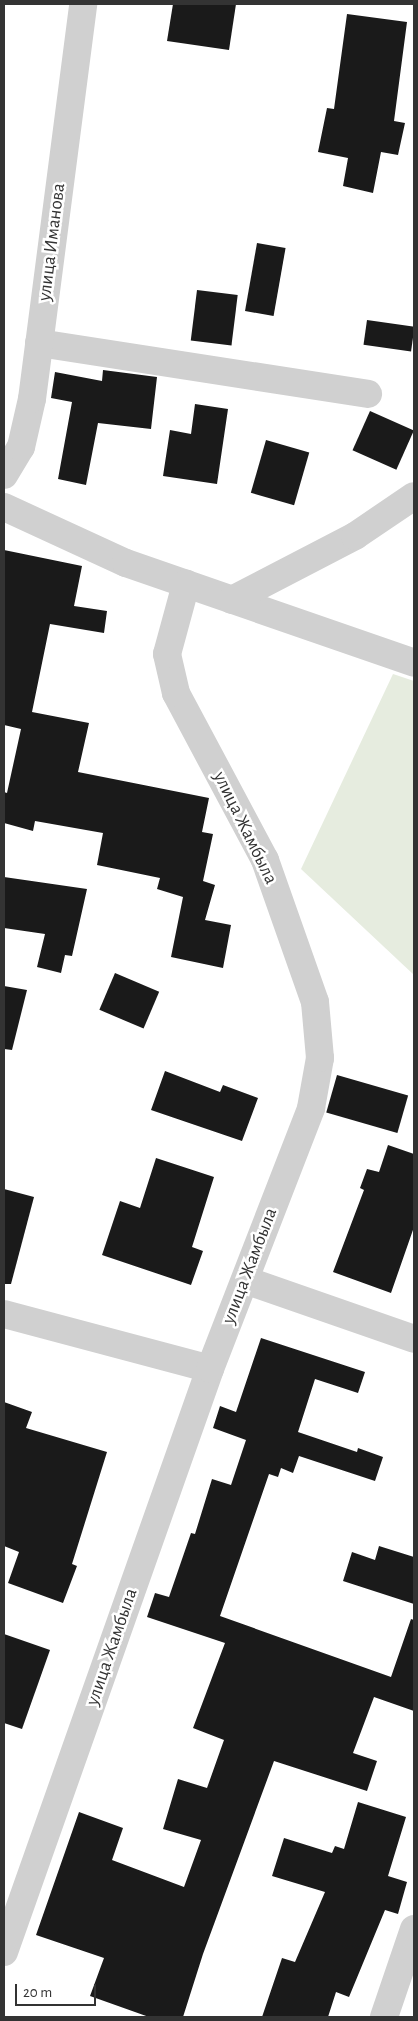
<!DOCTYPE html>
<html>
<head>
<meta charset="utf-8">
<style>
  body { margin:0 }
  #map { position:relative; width:418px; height:2021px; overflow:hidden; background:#fff; font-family:"Alegreya Sans",sans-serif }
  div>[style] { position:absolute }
  .green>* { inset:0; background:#e6ecdf }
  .building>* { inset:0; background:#1a1a1a; transform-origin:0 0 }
  .minor>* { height:28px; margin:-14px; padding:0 14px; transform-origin:14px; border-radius:14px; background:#d0d0d0 }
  span { translate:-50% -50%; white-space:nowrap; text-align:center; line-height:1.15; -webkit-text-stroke:5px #fff; paint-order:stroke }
  .street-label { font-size:19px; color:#333 }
  .frame { position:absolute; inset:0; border:5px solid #333; pointer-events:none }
  .scale { position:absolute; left:15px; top:1984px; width:81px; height:22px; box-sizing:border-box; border:2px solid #333; border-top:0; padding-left:6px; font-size:15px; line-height:18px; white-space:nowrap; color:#333; -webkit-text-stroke:4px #fff; paint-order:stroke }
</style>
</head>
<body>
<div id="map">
  <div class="green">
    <div style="clip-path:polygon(393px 674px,414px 681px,414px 975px,301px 869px)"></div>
  </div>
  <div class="building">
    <div style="clip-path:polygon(173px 4px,236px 4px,229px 50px,167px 41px)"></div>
    <div style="clip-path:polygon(347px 14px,407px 22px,394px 121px,405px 123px,398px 155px,381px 152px,373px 193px,343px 186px,348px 158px,318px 152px,327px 108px,334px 109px)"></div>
    <div style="left:257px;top:243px;width:29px;height:69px;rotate:10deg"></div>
    <div style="left:197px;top:290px;width:41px;height:51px;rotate:7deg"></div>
    <div style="left:367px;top:320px;width:48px;height:25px;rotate:8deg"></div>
    <div style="clip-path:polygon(103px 370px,157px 377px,151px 429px,98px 423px,86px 485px,58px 479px,72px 402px,51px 398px,55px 372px,102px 381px)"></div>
    <div style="clip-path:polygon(195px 404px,228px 409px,217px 484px,163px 476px,170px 430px,191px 434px)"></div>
    <div style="left:370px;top:411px;width:48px;height:43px;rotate:24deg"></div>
    <div style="left:266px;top:440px;width:45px;height:55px;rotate:16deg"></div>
    <div style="clip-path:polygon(4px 550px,82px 566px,74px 606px,107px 611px,104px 633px,50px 624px,32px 712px,89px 723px,78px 772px,209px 798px,202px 832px,213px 834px,203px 881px,215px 885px,205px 920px,231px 925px,223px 968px,171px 957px,183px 897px,157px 889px,160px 878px,97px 865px,103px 833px,35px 821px,33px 831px,4px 823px,4px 792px,7px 793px,21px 729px,4px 725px)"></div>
    <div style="clip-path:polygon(4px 877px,87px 889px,72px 956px,65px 955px,61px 973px,37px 967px,45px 934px,4px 928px)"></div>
    <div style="left:115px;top:973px;width:48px;height:40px;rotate:23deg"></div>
    <div style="clip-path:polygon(4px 986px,27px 990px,12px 1050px,4px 1049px)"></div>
    <div style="clip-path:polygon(165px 1071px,220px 1092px,223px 1085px,258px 1098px,242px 1141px,151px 1110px)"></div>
    <div style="left:337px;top:1075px;width:74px;height:39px;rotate:16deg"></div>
    <div style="clip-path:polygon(388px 1145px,414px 1154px,414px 1227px,391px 1293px,333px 1272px,364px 1190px,360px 1188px,367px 1169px,379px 1172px)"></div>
    <div style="clip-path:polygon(156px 1158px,214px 1177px,192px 1247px,203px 1251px,191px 1285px,102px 1255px,120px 1201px,140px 1208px)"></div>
    <div style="clip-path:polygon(4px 1189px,34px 1197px,11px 1284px,4px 1284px)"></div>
    <div style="clip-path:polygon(261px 1338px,365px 1372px,358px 1393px,315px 1379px,298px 1432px,357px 1452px,358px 1448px,383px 1457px,375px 1481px,299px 1456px,293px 1473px,281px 1468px,278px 1477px,269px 1474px,220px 1616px,391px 1677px,411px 1619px,414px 1620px,414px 1711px,374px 1697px,353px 1753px,377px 1761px,367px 1791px,274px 1761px,203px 1954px,183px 2017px,149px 2017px,90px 1996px,104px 1958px,36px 1935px,79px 1812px,123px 1828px,112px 1860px,184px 1887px,201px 1840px,163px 1829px,178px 1779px,207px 1788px,224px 1740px,193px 1728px,225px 1643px,147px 1617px,155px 1593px,169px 1597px,191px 1533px,195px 1534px,212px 1479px,231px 1485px,246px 1440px,213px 1428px,220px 1406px,236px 1412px)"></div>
    <div style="clip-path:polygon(4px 1402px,32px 1412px,26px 1428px,107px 1452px,72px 1564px,77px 1566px,63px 1603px,8px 1583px,19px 1552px,4px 1546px)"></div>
    <div style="clip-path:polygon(379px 1546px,414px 1557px,414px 1604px,343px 1581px,352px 1552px,375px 1560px)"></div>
    <div style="clip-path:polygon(4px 1634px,50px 1650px,22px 1729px,4px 1723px)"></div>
    <div style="clip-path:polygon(358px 1802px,406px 1817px,388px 1876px,407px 1882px,398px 1914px,385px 1910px,349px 1997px,336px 1992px,328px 2017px,262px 2017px,282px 1958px,295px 1962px,325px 1892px,272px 1876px,284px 1838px,332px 1853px,335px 1846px,344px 1849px)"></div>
  </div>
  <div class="minor">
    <div style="left:39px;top:343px;width:333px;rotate:8.8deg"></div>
    <div style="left:4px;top:475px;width:33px;rotate:-59deg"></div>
    <div style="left:21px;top:447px;width:49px;rotate:-77.1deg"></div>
    <div style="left:32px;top:399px;width:398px;rotate:-82.6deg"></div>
    <div style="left:4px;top:507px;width:134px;rotate:24.7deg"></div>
    <div style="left:126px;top:563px;width:305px;rotate:19.1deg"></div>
    <div style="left:232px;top:600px;width:139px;rotate:-27.5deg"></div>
    <div style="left:355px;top:536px;width:71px;rotate:-34.1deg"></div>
    <div style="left:245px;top:1280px;width:179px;rotate:19.2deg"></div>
    <div style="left:4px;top:1314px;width:213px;rotate:14.9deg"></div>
    <div style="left:4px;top:1952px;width:618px;rotate:-70.54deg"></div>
    <div style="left:210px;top:1369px;width:280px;rotate:-68.8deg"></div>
    <div style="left:311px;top:1108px;width:51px;rotate:-79.8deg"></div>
    <div style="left:320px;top:1058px;width:56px;rotate:-95.1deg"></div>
    <div style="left:315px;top:1002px;width:151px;rotate:-109.4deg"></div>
    <div style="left:265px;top:860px;width:189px;rotate:-118.1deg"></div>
    <div style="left:176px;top:693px;width:40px;rotate:-103deg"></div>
    <div style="left:167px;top:654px;width:73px;rotate:-74.8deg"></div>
    <div style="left:384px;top:2017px;width:93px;rotate:-71.2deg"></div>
  </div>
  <div class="street-label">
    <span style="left:52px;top:242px;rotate:-83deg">улица Иманова</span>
    <span style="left:245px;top:828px;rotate:64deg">улица Жамбыла</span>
    <span style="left:250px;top:1266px;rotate:-69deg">улица Жамбыла</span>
    <span style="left:112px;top:1647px;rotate:-71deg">улица Жамбыла</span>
  </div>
  <div class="frame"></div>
  <div class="scale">20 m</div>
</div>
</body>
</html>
